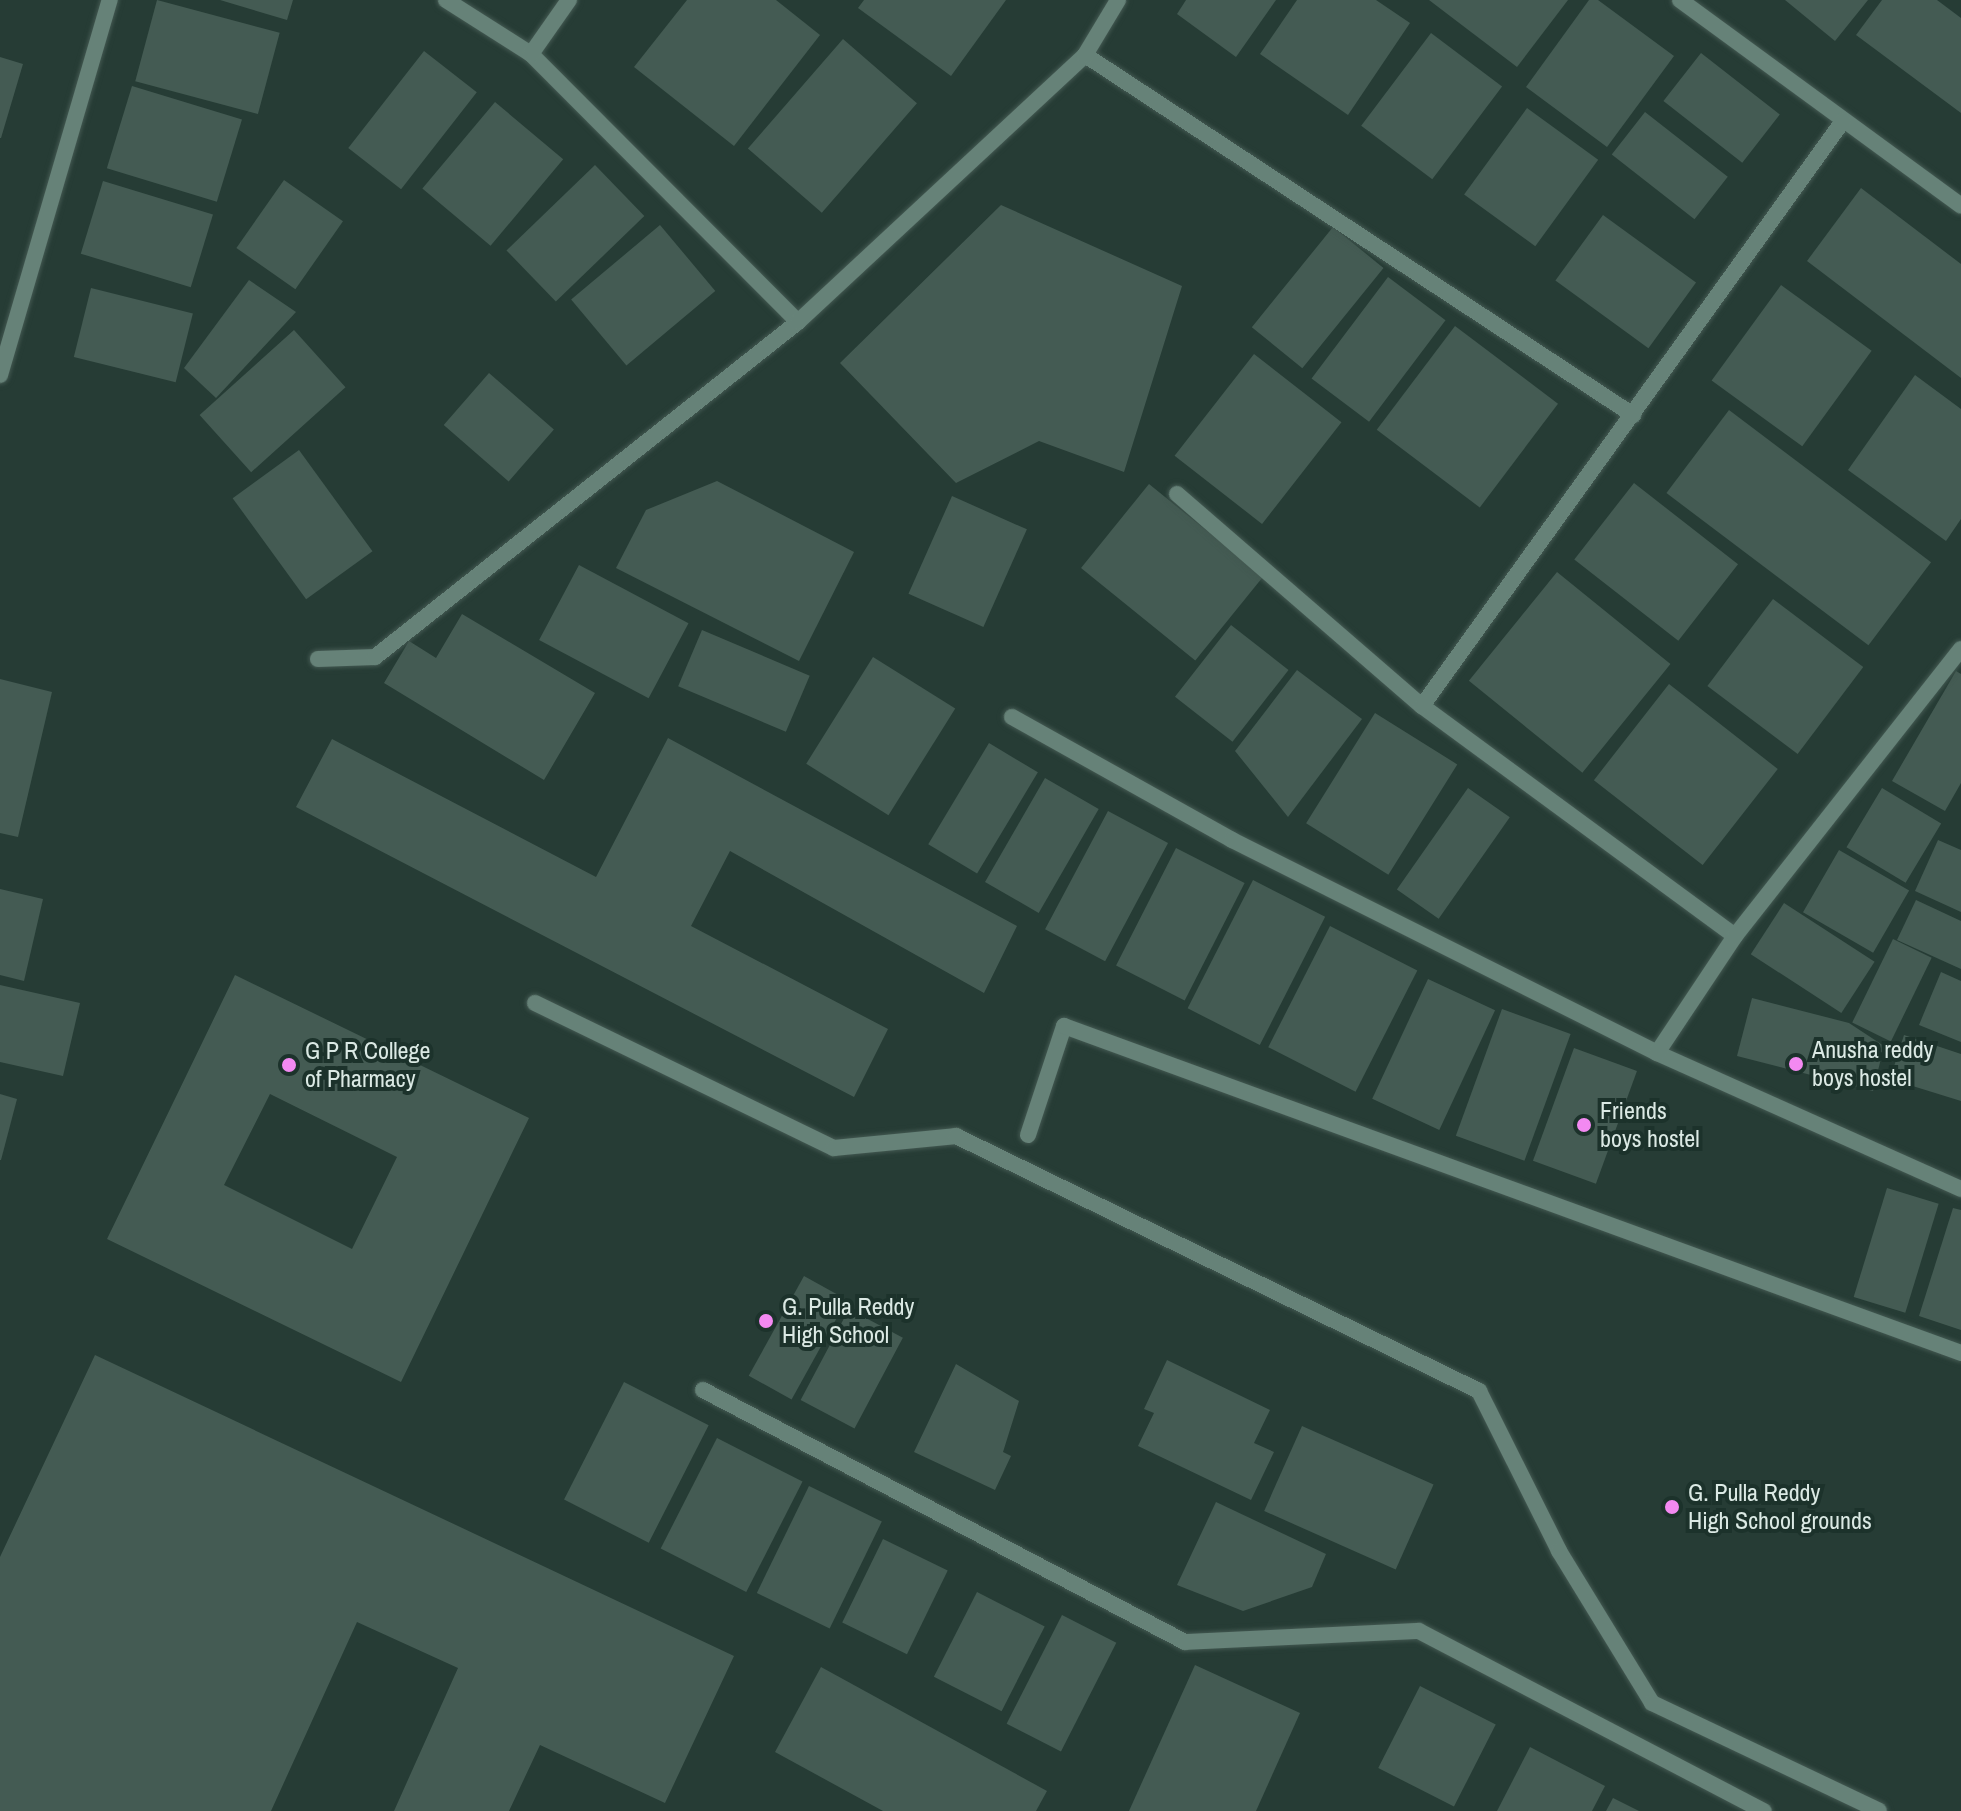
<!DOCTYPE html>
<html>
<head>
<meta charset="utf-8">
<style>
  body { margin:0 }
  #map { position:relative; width:1961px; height:1811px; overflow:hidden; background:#263c35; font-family:"Archivo Narrow",sans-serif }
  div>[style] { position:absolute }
  .building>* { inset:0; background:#445b53; transform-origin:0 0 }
  .roads { filter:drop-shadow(0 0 2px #435851) drop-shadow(0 0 2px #435851) }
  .service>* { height:16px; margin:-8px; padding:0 8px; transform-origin:8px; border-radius:8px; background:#668278 }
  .minor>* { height:16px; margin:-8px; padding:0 8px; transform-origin:8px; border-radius:8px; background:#668278 }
  .tertiary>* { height:16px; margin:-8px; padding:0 8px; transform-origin:8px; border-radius:8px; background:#668278 }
  .dots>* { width:22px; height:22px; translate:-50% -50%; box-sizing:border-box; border:4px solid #1c322b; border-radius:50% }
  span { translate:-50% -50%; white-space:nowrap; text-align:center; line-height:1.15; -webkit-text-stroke:8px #1c322b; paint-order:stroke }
  .poi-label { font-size:24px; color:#dbe9e4 }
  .left { translate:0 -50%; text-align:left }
</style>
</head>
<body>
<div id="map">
  <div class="building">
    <div style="left:157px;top:0;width:127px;height:84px;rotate:15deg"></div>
    <div style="clip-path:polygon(220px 0,293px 0,287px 20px)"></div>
    <div style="clip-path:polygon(687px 0,776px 0,820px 35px,734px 146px,634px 67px)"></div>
    <div style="clip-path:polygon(864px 0,1006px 0,951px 76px,858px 8px)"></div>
    <div style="clip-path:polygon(1186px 0,1276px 0,1236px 57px,1177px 14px)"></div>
    <div style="clip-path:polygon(1297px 0,1376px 0,1410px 23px,1348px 115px,1260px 54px)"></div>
    <div style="clip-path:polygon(1429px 0,1568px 0,1517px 67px)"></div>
    <div style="clip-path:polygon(1589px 0,1598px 0,1674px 56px,1607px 147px,1526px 87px)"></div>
    <div style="clip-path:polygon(1785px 0,1868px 0,1835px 41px)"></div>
    <div style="clip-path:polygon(1882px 0,1937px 0,1961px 18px,1961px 113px,1856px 35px)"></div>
    <div style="left:1431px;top:33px;width:89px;height:116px;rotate:37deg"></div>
    <div style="left:843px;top:39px;width:98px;height:145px;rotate:41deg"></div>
    <div style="left:424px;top:51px;width:67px;height:123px;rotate:38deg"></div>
    <div style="left:1701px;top:53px;width:100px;height:61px;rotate:38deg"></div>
    <div style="clip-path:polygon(0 57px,23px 64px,1px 138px,0 138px)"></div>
    <div style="left:132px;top:86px;width:115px;height:86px;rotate:17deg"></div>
    <div style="left:495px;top:102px;width:89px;height:113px;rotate:40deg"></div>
    <div style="left:1527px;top:108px;width:88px;height:107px;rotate:36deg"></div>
    <div style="left:1645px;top:112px;width:105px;height:54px;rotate:38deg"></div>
    <div style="left:595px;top:165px;width:71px;height:123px;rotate:46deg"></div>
    <div style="left:284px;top:180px;width:72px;height:83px;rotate:35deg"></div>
    <div style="left:103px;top:181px;width:115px;height:76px;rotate:17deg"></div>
    <div style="clip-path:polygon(1861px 188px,1961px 264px,1961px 378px,1807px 261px)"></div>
    <div style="clip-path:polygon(1001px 205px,1182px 286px,1124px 472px,1039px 441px,956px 483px,840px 363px)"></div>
    <div style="left:1603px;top:215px;width:115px;height:81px;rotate:36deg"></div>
    <div style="left:660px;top:225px;width:86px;height:116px;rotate:50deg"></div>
    <div style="left:1333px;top:227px;width:65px;height:129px;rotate:39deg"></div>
    <div style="left:1388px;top:277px;width:72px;height:127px;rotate:37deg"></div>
    <div style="clip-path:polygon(249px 280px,296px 312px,216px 398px,184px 368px)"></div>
    <div style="left:1781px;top:285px;width:112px;height:118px;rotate:36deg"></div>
    <div style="left:91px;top:288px;width:105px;height:71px;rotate:14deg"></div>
    <div style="left:1455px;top:326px;width:129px;height:130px;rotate:37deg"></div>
    <div style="left:294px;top:330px;width:77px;height:127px;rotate:48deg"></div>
    <div style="left:1254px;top:354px;width:111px;height:129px;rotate:38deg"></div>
    <div style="left:489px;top:373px;width:86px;height:69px;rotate:41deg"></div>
    <div style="clip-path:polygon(1915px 375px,1961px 409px,1961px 519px,1946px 541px,1848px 470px)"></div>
    <div style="left:1729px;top:410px;width:253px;height:104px;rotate:37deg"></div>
    <div style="left:299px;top:450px;width:125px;height:82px;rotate:54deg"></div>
    <div style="clip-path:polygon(717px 481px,854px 552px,799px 661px,616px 568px,646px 510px)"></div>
    <div style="left:1634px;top:483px;width:132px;height:97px;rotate:38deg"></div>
    <div style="left:1149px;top:484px;width:147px;height:108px;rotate:39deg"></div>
    <div style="left:952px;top:496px;width:82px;height:107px;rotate:24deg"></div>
    <div style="left:579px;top:565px;width:124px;height:85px;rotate:28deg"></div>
    <div style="left:1557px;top:572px;width:146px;height:140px;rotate:39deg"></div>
    <div style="left:1773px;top:599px;width:113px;height:109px;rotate:37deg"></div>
    <div style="clip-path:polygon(462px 614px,595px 693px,544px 780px,384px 683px,409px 641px,436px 658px)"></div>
    <div style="left:1231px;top:625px;width:73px;height:91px;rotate:38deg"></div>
    <div style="left:702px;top:630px;width:117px;height:61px;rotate:23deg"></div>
    <div style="left:873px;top:657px;width:97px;height:126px;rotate:32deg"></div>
    <div style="clip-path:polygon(1297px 670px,1362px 719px,1288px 817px,1235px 751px)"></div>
    <div style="clip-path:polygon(1956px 671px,1961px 674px,1961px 783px,1945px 811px,1892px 781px)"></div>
    <div style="clip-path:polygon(0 679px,52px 692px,18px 837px,0 833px)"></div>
    <div style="left:1669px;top:684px;width:138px;height:122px;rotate:38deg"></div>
    <div style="left:1375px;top:713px;width:97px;height:130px;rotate:32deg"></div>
    <div style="clip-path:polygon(668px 738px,1017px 926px,984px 993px,730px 851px,691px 926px,888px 1029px,854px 1097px,296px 807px,332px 739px,596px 877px)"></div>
    <div style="left:989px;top:743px;width:57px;height:118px;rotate:31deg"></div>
    <div style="left:1045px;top:778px;width:62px;height:120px;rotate:30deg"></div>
    <div style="left:1468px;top:788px;width:51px;height:124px;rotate:35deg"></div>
    <div style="left:1882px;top:788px;width:69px;height:69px;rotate:31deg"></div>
    <div style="left:1108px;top:811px;width:68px;height:134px;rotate:28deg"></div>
    <div style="clip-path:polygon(1938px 840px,1961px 850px,1961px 912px,1915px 891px)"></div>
    <div style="left:1176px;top:848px;width:77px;height:132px;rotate:27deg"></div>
    <div style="left:1839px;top:850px;width:81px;height:72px;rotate:30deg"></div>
    <div style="left:1253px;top:880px;width:81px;height:144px;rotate:27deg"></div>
    <div style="clip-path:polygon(0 889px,43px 899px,24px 981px,0 975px)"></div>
    <div style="clip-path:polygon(1916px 900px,1961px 921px,1961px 969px,1897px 940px)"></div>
    <div style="left:1784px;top:903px;width:108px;height:61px;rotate:33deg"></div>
    <div style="left:1330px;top:926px;width:98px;height:136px;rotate:27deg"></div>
    <div style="left:1893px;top:939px;width:43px;height:93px;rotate:26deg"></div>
    <div style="clip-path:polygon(1941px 972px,1961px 981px,1961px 1042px,1919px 1025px)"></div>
    <div style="clip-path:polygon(evenodd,235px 975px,529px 1118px,401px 1382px,107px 1239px,235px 975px,270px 1094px,397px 1157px,352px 1249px,224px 1185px,270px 1094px)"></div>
    <div style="left:1428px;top:979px;width:74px;height:132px;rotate:25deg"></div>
    <div style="clip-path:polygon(0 985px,80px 1003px,63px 1076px,0 1062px)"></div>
    <div style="clip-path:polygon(1752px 998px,1849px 1023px,1884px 1046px,1873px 1091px,1737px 1056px)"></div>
    <div style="left:1502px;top:1009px;width:73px;height:135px;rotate:20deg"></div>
    <div style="clip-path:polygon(1904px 1035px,1961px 1054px,1961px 1101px,1890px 1079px)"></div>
    <div style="left:1574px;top:1048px;width:67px;height:120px;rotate:20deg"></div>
    <div style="clip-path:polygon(0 1094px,17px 1099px,1px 1160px,0 1160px)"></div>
    <div style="left:1887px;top:1188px;width:54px;height:114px;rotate:17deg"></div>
    <div style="clip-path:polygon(1953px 1208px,1961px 1210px,1961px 1330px,1919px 1316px)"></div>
    <div style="left:804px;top:1276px;width:49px;height:114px;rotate:29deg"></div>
    <div style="left:849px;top:1309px;width:61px;height:103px;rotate:28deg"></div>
    <div style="clip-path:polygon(95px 1355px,734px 1656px,665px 1803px,540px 1745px,509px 1811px,394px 1811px,458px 1668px,357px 1622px,271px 1811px,0 1811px,0 1557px)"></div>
    <div style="clip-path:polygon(1167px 1360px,1270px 1410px,1254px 1443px,1274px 1452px,1251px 1500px,1138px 1446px,1154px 1413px,1144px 1409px)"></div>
    <div style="clip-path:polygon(956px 1364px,1019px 1401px,1003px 1452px,1011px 1456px,995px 1490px,914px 1452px)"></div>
    <div style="left:624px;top:1382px;width:95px;height:132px;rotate:27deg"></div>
    <div style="left:1302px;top:1426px;width:144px;height:93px;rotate:24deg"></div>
    <div style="left:717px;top:1438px;width:96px;height:124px;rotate:27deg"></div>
    <div style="left:809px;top:1486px;width:81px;height:119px;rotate:26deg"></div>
    <div style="clip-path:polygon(1216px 1502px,1326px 1554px,1312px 1587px,1243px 1611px,1177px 1585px)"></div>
    <div style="left:883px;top:1539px;width:72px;height:93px;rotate:26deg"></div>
    <div style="left:977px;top:1592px;width:76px;height:95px;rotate:27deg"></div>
    <div style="left:1062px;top:1615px;width:61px;height:122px;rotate:27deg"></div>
    <div style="clip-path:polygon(1195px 1665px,1300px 1713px,1256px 1811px,1129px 1811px)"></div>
    <div style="clip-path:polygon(821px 1667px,1047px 1791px,1036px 1811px,883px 1811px,775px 1752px)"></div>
    <div style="left:1420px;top:1686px;width:85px;height:92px;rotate:27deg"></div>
    <div style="clip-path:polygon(1530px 1747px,1605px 1786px,1592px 1811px,1497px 1811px)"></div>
    <div style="clip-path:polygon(1613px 1798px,1639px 1811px,1606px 1811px)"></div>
  </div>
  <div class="roads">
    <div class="service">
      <div style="left:535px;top:1003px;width:332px;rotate:25.9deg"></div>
      <div style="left:834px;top:1148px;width:123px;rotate:-5.6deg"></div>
      <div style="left:956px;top:1136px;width:582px;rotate:25.99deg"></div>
      <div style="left:1479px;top:1391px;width:179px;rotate:63.4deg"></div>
      <div style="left:1559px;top:1551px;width:178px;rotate:58.5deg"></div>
      <div style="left:1652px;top:1703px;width:251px;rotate:25.4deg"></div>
    </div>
    <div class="minor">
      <div style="left:446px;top:0;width:101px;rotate:32.4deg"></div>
      <div style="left:531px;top:54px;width:378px;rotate:45.1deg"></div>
      <div style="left:1680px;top:0;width:348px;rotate:36.2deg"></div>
      <div style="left:531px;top:54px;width:66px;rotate:-54.9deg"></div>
      <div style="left:1085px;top:55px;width:656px;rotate:33.3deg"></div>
      <div style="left:1177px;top:494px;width:324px;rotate:40.9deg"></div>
      <div style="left:1422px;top:706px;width:388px;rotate:36.3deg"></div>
      <div style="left:318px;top:659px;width:57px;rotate:-2deg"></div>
      <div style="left:375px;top:657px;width:540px;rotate:-38.38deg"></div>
      <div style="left:798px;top:322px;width:392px;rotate:-42.9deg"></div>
      <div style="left:1085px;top:55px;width:64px;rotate:-59deg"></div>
      <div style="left:1422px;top:706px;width:721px;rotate:-54.26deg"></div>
      <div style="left:1012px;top:717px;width:252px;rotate:29.2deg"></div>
      <div style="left:1232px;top:840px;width:475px;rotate:26.6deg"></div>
      <div style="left:1657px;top:1053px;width:333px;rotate:24.1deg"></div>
      <div style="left:1657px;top:1053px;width:141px;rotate:-56.3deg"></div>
      <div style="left:1735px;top:936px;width:365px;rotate:-51.8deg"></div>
      <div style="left:1028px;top:1135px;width:115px;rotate:-71.7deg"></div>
      <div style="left:1064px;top:1026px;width:955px;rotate:20.03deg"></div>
      <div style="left:703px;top:1390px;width:544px;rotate:27.6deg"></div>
      <div style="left:1185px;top:1642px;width:234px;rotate:-2.7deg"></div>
      <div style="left:1419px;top:1631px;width:389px;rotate:27.6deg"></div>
    </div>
    <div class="tertiary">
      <div style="left:0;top:375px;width:391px;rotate:-73.7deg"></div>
    </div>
  </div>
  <div class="dots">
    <div style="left:1796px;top:1064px;background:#f389f1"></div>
    <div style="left:289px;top:1065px;background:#f389f1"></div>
    <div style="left:1584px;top:1125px;background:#f389f1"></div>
    <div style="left:766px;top:1321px;background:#f389f1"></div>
    <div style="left:1672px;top:1507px;background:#f389f1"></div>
  </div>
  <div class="poi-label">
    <span class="left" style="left:1812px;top:1064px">Anusha reddy<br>boys hostel</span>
    <span class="left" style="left:305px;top:1065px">G P R College<br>of Pharmacy</span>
    <span class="left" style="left:1600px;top:1125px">Friends<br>boys hostel</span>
    <span class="left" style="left:782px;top:1321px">G. Pulla Reddy<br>High School</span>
    <span class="left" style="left:1688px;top:1507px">G. Pulla Reddy<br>High School grounds</span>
  </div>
</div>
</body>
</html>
